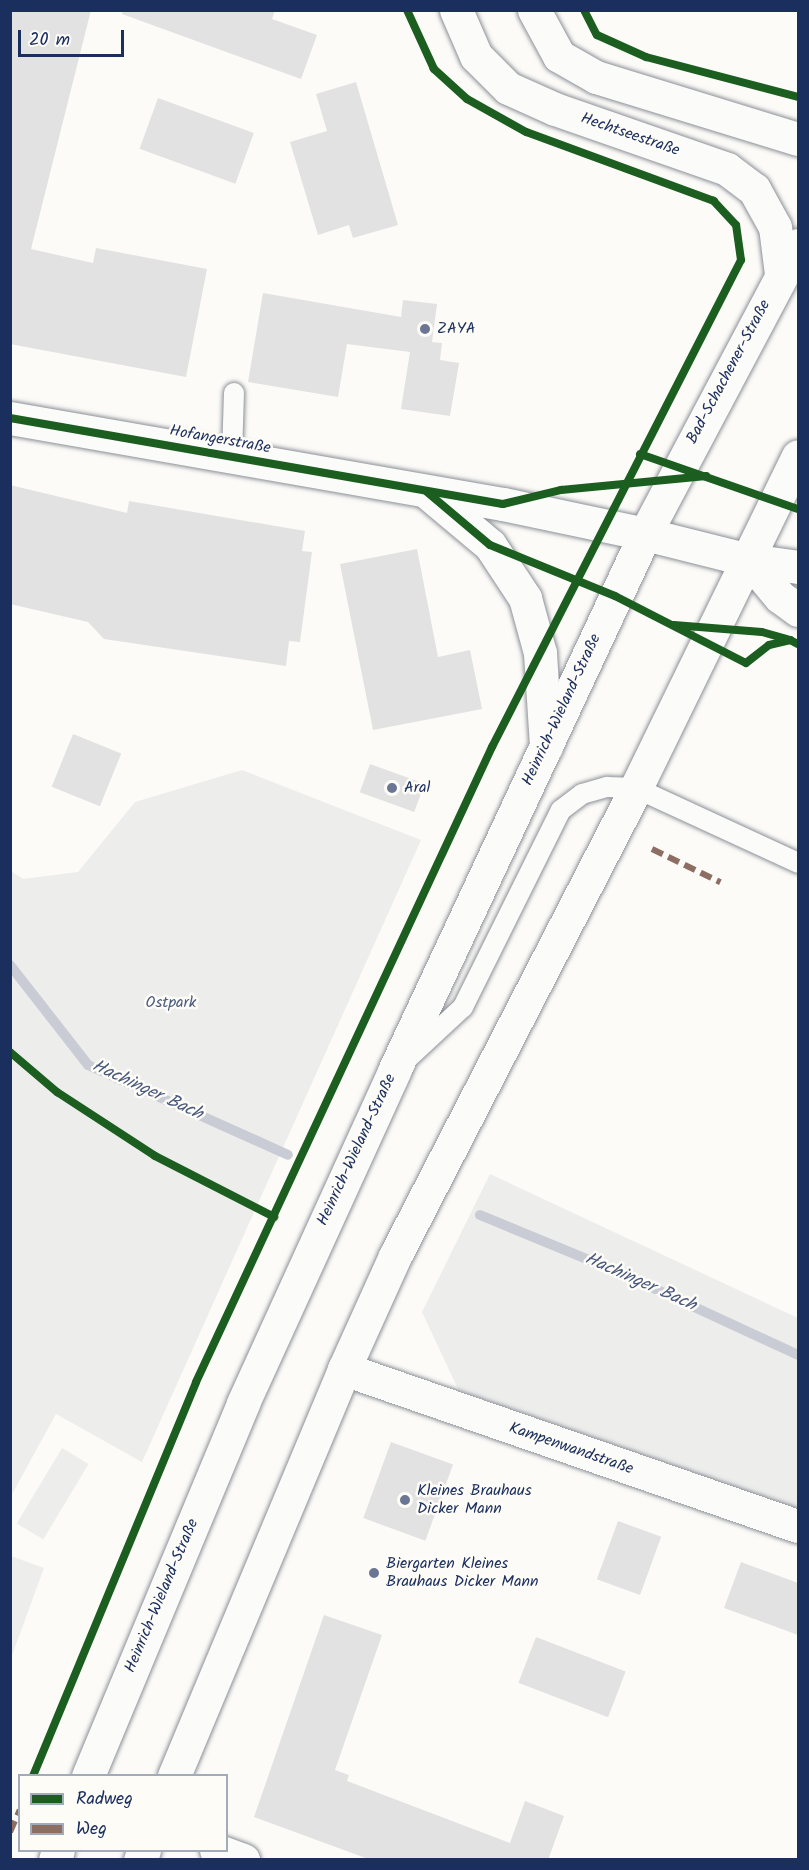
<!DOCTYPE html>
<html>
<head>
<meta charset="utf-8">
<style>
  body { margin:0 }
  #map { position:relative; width:809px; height:1870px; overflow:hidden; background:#fcfbf8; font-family:Kalam,sans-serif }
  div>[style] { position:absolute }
  .green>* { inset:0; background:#ededec; transform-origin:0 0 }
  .stream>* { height:10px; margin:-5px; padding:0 5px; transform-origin:5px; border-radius:5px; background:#c9ccd4 }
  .building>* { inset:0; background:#e2e2e2; transform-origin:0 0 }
  .roads { filter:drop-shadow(0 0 2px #8c9097) drop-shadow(0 0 2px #8c9097) }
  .lane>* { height:20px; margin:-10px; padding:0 10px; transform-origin:10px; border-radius:10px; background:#fbfbf9 }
  .street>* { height:33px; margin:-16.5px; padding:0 16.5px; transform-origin:16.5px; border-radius:16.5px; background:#fbfbf9 }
  .secondary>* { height:33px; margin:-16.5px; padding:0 16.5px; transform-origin:16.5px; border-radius:16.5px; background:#fbfbf9 }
  .quiet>* { height:6px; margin-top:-3px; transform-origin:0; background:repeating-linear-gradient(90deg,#8d6e63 0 12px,transparent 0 18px) }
  .cycleway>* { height:8px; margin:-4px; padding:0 4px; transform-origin:4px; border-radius:4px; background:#1b5e20 }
  .dots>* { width:16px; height:16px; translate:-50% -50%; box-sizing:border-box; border:3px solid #fdfcf7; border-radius:50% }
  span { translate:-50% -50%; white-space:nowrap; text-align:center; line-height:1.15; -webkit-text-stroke:5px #fdfcf7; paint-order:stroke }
  .street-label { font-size:16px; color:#1b2f5e }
  .poi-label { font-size:16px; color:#1b2f5e }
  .left { translate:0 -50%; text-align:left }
  .park-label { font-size:16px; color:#4c5c7f }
  .water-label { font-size:18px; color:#49587d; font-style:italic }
  .frame { position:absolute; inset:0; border:12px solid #1b2f5e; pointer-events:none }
  .legend { position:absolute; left:18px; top:1774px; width:210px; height:78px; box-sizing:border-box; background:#fdfcf7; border:2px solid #a3aaba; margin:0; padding:8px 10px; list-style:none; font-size:18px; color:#1b2f5e }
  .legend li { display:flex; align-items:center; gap:12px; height:30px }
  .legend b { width:30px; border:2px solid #a3aaba }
  .scale { position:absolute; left:18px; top:30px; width:106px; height:27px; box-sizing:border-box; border:3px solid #1b2f5e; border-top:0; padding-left:8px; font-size:18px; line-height:21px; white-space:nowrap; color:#1b2f5e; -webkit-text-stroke:4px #fdfcf7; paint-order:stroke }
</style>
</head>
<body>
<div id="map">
  <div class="green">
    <div style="clip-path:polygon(242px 770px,421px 840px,142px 1462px,56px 1414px,11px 1496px,11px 871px,23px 879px,78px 872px,135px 802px)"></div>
    <div style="clip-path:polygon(490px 1174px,798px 1318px,798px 1509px,459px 1391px,422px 1312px)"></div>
    <div style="left:62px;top:1448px;width:31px;height:88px;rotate:31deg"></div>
    <div style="clip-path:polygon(11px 1556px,44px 1568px,11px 1658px,10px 1556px)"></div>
  </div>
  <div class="stream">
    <div style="left:10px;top:965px;width:127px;rotate:52deg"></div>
    <div style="left:88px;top:1065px;width:219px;rotate:24.2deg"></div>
    <div style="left:480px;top:1215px;width:155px;rotate:22.4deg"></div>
    <div style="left:623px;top:1274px;width:193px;rotate:24.8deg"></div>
  </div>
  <div class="building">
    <div style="clip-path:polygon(10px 10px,91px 10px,31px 249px,93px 263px,96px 248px,207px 269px,186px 377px,10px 344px)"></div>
    <div style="clip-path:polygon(123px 10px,275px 10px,272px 19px,317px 35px,301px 79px,122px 14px)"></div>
    <div style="clip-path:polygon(356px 82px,398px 225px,353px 238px,349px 225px,318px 235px,290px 142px,327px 131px,316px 94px)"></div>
    <div style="left:158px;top:98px;width:102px;height:54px;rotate:20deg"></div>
    <div style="clip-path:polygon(263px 293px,401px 317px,403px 300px,437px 304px,432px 342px,442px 343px,440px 360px,459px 363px,450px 416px,401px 409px,410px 352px,347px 344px,338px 397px,248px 382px)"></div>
    <div style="clip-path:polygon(10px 485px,127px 513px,129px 501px,305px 531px,302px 551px,312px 552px,300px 642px,289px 641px,286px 666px,104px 639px,88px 622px,10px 604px)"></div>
    <div style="clip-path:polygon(417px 549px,438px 657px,470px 650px,482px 709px,373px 730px,340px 564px)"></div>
    <div style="left:73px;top:734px;width:52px;height:57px;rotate:22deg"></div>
    <div style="left:370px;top:764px;width:58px;height:30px;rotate:20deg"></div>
    <div style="left:391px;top:1442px;width:66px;height:81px;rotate:20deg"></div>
    <div style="left:618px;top:1521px;width:46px;height:62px;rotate:20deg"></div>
    <div style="clip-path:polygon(741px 1562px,798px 1583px,798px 1635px,724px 1608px)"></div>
    <div style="clip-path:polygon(324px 1615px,382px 1635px,335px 1770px,349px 1775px,347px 1781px,510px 1843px,525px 1801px,564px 1816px,548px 1860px,371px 1860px,254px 1817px)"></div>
    <div style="left:536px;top:1637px;width:96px;height:49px;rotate:21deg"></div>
  </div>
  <div class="roads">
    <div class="lane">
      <div style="left:232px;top:456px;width:63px;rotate:-88.2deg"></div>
      <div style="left:408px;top:1058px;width:75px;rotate:-42.8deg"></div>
      <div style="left:463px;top:1007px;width:220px;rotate:-63.6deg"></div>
      <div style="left:561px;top:810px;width:26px;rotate:-37deg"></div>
      <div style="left:582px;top:794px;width:26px;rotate:-16deg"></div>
      <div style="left:607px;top:787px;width:29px;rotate:2deg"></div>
      <div style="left:636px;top:788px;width:179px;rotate:24.8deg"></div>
    </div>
    <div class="street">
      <div style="left:10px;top:418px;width:500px;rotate:9.9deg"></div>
      <div style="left:503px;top:504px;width:145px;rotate:11.9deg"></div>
      <div style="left:428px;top:493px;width:81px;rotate:40deg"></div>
      <div style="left:490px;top:545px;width:64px;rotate:56.6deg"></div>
      <div style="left:525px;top:598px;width:57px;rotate:74.7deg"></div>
      <div style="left:540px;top:653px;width:94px;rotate:86.3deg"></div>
      <div style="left:344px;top:1369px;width:480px;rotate:19.1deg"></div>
      <div style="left:216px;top:1850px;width:29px;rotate:20deg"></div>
    </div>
    <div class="secondary">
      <div style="left:456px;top:10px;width:50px;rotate:66.5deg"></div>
      <div style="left:476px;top:56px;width:45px;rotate:45deg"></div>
      <div style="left:508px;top:88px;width:51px;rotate:24.1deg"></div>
      <div style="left:555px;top:109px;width:182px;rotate:19.2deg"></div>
      <div style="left:727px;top:169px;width:34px;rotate:37deg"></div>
      <div style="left:754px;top:189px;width:43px;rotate:61.1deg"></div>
      <div style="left:775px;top:227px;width:47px;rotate:82.7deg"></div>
      <div style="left:534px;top:10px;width:52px;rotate:61.5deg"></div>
      <div style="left:559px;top:56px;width:43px;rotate:29.6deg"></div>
      <div style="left:596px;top:77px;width:211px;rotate:17.1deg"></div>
      <div style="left:645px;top:534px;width:107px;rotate:14deg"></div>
      <div style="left:749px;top:560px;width:49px;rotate:8.1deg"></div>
      <div style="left:749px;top:560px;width:48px;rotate:50deg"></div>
      <div style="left:780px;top:597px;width:22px;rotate:36deg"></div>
      <div style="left:88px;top:1776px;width:404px;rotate:-67.4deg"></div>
      <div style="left:243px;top:1403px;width:365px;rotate:-65.5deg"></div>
      <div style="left:394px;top:1071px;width:593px;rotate:-64.95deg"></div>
      <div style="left:645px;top:534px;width:327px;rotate:-62.1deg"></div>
      <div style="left:174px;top:1776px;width:441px;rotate:-67.3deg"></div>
      <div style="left:344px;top:1369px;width:124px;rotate:-65.7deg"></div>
      <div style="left:395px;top:1256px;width:526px;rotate:-62.75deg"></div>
      <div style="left:636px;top:788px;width:369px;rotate:-64deg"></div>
      <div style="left:55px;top:1860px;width:10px;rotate:-73deg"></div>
      <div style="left:140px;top:1860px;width:11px;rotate:-68deg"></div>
    </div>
  </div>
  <div class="quiet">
    <div style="left:652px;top:849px;width:76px;rotate:25.9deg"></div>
    <div style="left:10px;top:1832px;width:24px;rotate:-66deg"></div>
  </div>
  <div class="cycleway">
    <div style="left:584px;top:10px;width:28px;rotate:63deg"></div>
    <div style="left:597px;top:35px;width:54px;rotate:24.2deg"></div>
    <div style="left:646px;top:57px;width:157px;rotate:14.7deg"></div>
    <div style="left:10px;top:418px;width:500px;rotate:9.9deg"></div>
    <div style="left:503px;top:504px;width:60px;rotate:-13.6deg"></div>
    <div style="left:561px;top:490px;width:146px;rotate:-5.5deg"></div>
    <div style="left:640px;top:454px;width:167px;rotate:19.2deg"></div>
    <div style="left:427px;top:492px;width:82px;rotate:40.1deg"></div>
    <div style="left:490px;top:545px;width:135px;rotate:22.2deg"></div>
    <div style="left:615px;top:596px;width:147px;rotate:27.1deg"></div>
    <div style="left:746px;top:663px;width:29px;rotate:-38deg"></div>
    <div style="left:769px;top:645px;width:22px;rotate:-13deg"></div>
    <div style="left:790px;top:640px;width:9px;rotate:27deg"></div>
    <div style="left:674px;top:625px;width:88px;rotate:4.5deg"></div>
    <div style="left:762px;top:632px;width:26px;rotate:16deg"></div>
    <div style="left:10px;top:1052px;width:62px;rotate:40.4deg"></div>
    <div style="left:57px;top:1092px;width:117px;rotate:33.1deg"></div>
    <div style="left:155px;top:1156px;width:134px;rotate:27.1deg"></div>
    <div style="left:33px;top:1776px;width:426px;rotate:-67.5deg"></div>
    <div style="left:196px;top:1382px;width:701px;rotate:-65.01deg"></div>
    <div style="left:492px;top:747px;width:547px;rotate:-62.92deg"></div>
    <div style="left:741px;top:260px;width:35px;rotate:-98deg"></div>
    <div style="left:736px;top:225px;width:33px;rotate:-133deg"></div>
    <div style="left:714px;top:201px;width:200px;rotate:-159.8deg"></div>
    <div style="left:526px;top:132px;width:68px;rotate:-150.8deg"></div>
    <div style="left:467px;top:99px;width:45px;rotate:-137.7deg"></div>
    <div style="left:434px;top:69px;width:65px;rotate:-114.6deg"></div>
  </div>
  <div class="dots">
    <div style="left:425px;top:329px;background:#6a7694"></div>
    <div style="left:392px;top:788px;background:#6a7694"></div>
    <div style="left:405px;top:1500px;background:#6a7694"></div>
    <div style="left:374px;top:1573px;background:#6a7694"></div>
  </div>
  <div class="street-label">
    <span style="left:630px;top:135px;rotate:19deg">Hechtseestraße</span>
    <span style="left:729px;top:372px;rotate:-62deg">Bad-Schachener-Straße</span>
    <span style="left:220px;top:440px;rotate:10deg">Hofangerstraße</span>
    <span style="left:562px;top:710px;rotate:-65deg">Heinrich-Wieland-Straße</span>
    <span style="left:357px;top:1150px;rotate:-65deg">Heinrich-Wieland-Straße</span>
    <span style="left:571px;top:1449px;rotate:19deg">Kampenwandstraße</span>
    <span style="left:162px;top:1596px;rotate:-67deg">Heinrich-Wieland-Straße</span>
  </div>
  <div class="poi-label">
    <span class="left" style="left:437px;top:329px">ZAYA</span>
    <span class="left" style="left:404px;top:788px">Aral</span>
    <span class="left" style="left:417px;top:1500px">Kleines Brauhaus<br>Dicker Mann</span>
    <span class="left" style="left:386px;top:1573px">Biergarten Kleines<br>Brauhaus Dicker Mann</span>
  </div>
  <div class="park-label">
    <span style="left:171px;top:1003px">Ostpark</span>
  </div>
  <div class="water-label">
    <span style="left:147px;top:1091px;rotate:25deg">Hachinger Bach</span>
    <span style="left:640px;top:1283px;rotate:24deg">Hachinger Bach</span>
  </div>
  <div class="frame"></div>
  <ul class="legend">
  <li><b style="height:8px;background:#1b5e20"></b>Radweg</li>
  <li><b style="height:8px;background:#8d6e63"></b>Weg</li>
  </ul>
  <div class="scale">20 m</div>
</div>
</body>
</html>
